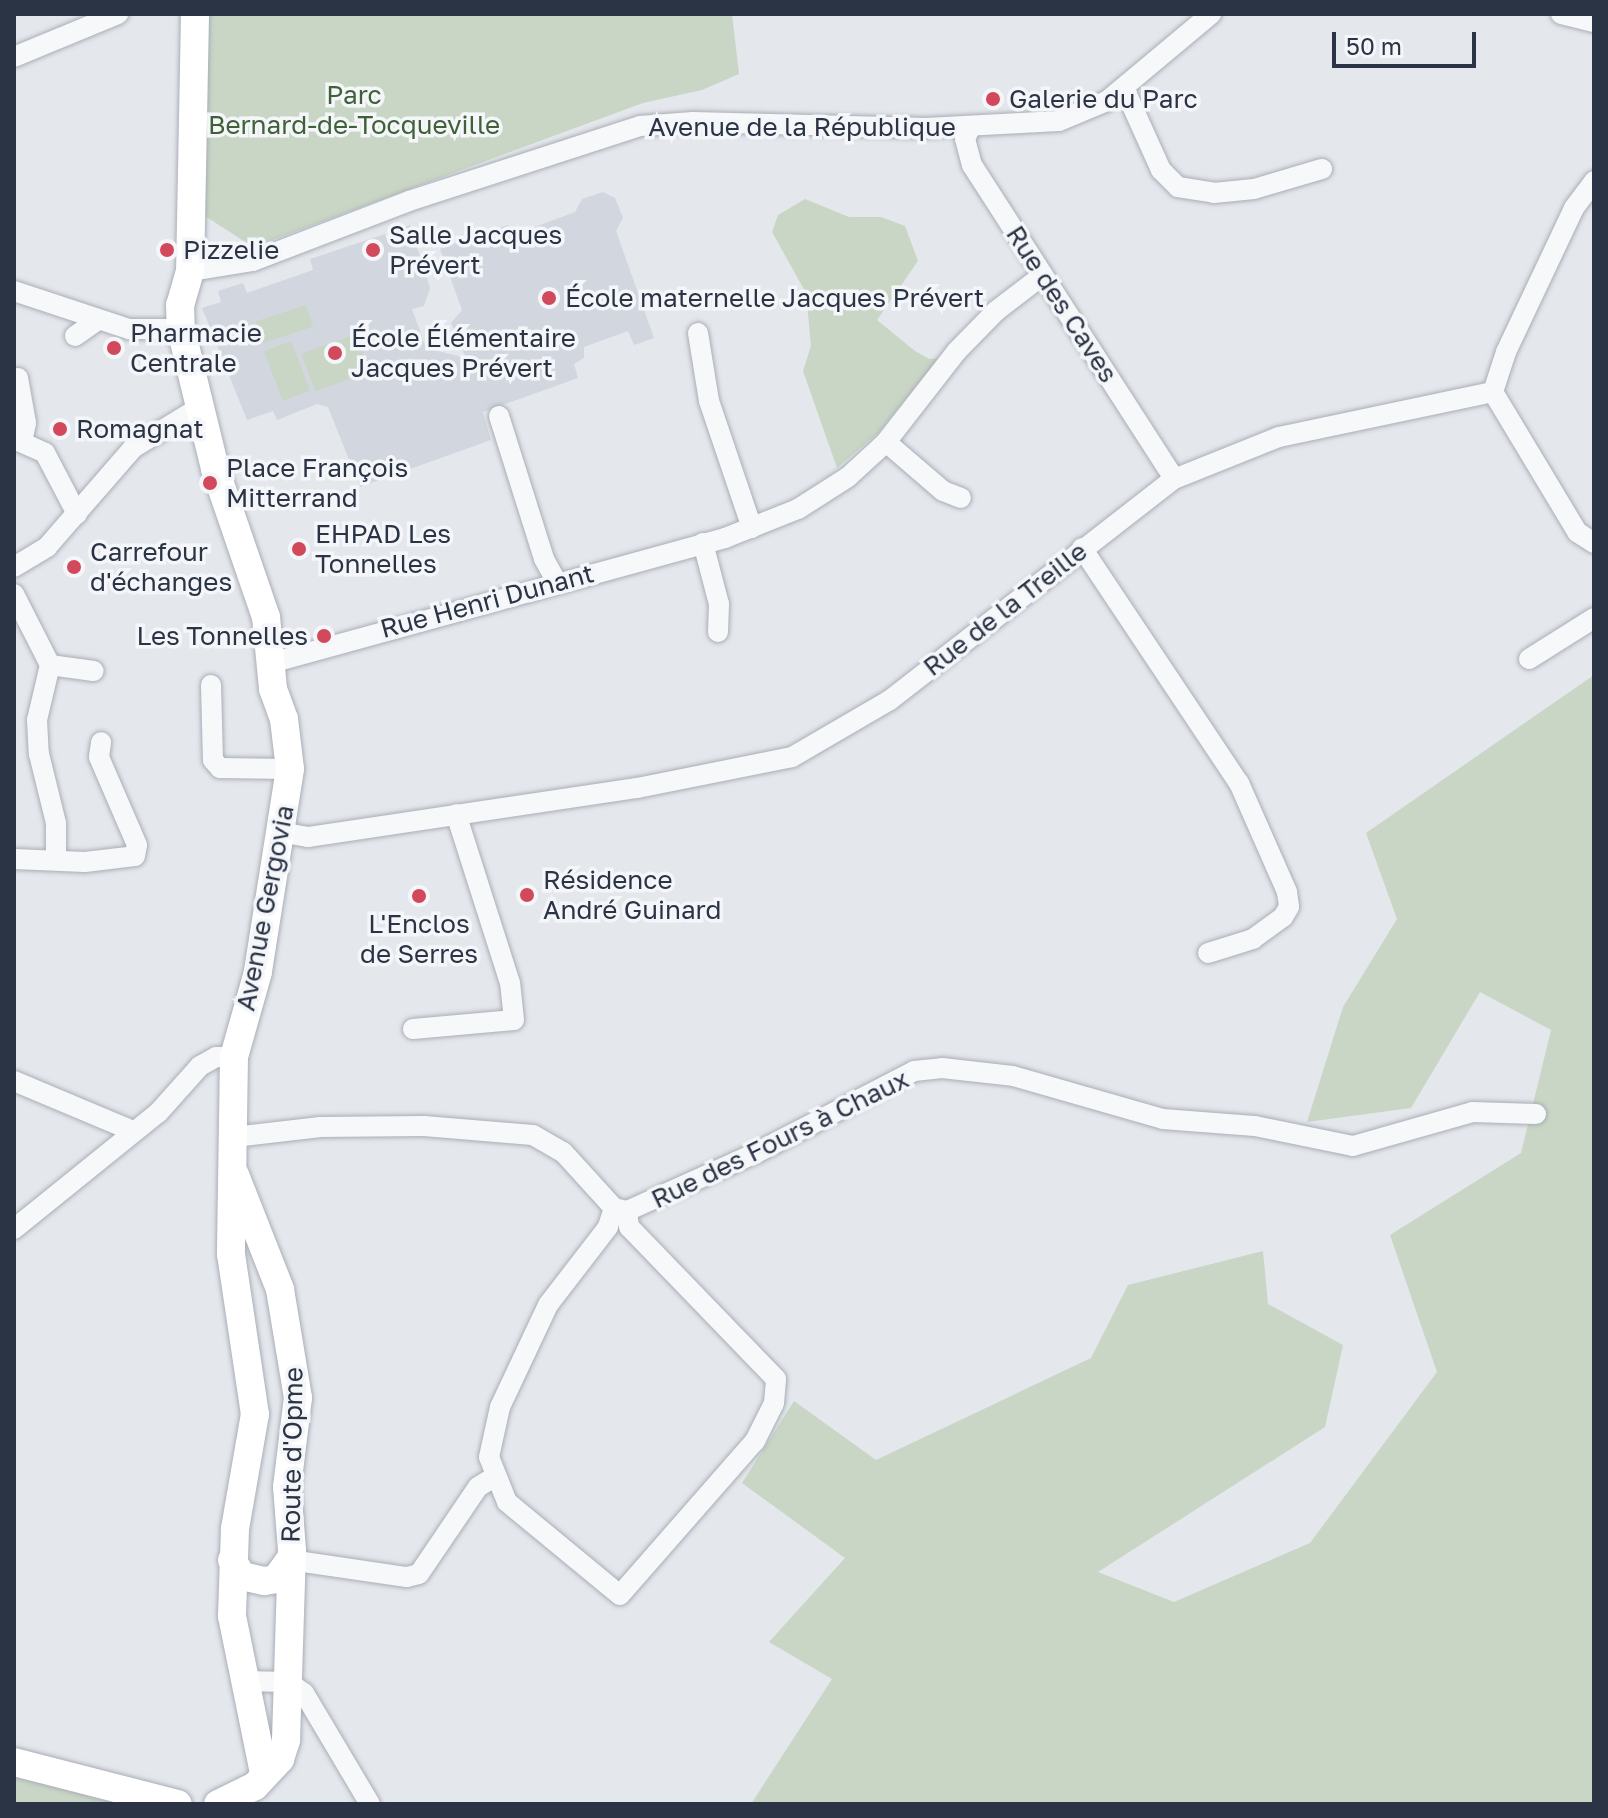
<!DOCTYPE html>
<html>
<head>
<meta charset="utf-8">
<style>
  body { margin:0 }
  #map { position:relative; width:1608px; height:1818px; overflow:hidden; background:#e4e7ec; font-family:"Golos Text",sans-serif }
  div>[style] { position:absolute }
  .built>* { inset:0; background:#d2d6de }
  .green>* { inset:0; background:#c9d6c5; transform-origin:0 0 }
  .roads { filter:drop-shadow(0 0 2px #a9aeb7) drop-shadow(0 0 2px #a9aeb7) }
  .minor>* { height:20px; margin:-10px; padding:0 10px; transform-origin:10px; border-radius:10px; background:#f7f8fa }
  .secondary>* { height:28px; margin:-14px; padding:0 14px; transform-origin:14px; border-radius:14px; background:#fff }
  .dots>* { width:22px; height:22px; translate:-50% -50%; box-sizing:border-box; border:4px solid #f4f6f9; border-radius:50% }
  span { translate:-50% -50%; white-space:nowrap; text-align:center; line-height:1.15; -webkit-text-stroke:7px #f4f6f9; paint-order:stroke }
  .park-label { font-size:26px; color:#3f6138 }
  .poi-label { font-size:26px; color:#2b3445 }
  .left { translate:0 -50%; text-align:left }
  .right { translate:-100% -50%; text-align:right }
  .street-label { font-size:26px; color:#2b3445 }
  .frame { position:absolute; inset:0; border:16px solid #2b3445; pointer-events:none }
  .scale { position:absolute; left:1332px; top:32px; width:144px; height:36px; box-sizing:border-box; border:4px solid #2b3445; border-top:0; padding-left:10px; font-size:24px; line-height:28px; white-space:nowrap; color:#2b3445; -webkit-text-stroke:6px #f4f6f9; paint-order:stroke }
</style>
</head>
<body>
<div id="map">
  <div class="built">
    <div style="clip-path:polygon(603px 192px,615px 198px,623px 218px,616px 231px,654px 338px,634px 345px,628px 331px,584px 347px,584px 358px,574px 364px,578px 378px,483px 412px,491px 440px,360px 487px,328px 407px,317px 404px,277px 420px,273px 411px,247px 420px,202px 308px,221px 302px,218px 291px,243px 283px,247px 293px,313px 270px,310px 259px,385px 234px,389px 244px,403px 239px,400px 229px,410px 225px,430px 288px,424px 306px,412px 309px,426px 348px,466px 358px,451px 323px,462px 310px,440px 249px,508px 225px,513px 235px,575px 212px,582px 199px)"></div>
  </div>
  <div class="green">
    <div style="clip-path:polygon(209px 14px,732px 14px,739px 74px,702px 90px,643px 103px,253px 247px,205px 216px)"></div>
    <div style="clip-path:polygon(805px 199px,849px 217px,881px 217px,905px 226px,918px 261px,877px 320px,915px 351px,929px 359px,939px 358px,879px 432px,837px 468px,803px 371px,811px 346px,806px 293px,772px 232px,778px 215px)"></div>
    <div style="left:306px;top:305px;width:23px;height:53px;rotate:72deg"></div>
    <div style="left:356px;top:334px;width:40px;height:58px;rotate:70deg"></div>
    <div style="left:291px;top:341px;width:53px;height:29px;rotate:69deg"></div>
    <div style="clip-path:polygon(1594px 675px,1594px 1804px,751px 1804px,832px 1679px,769px 1642px,845px 1558px,742px 1483px,794px 1401px,876px 1460px,1091px 1358px,1128px 1285px,1263px 1251px,1268px 1304px,1343px 1345px,1325px 1427px,1098px 1572px,1174px 1602px,1310px 1543px,1437px 1372px,1390px 1235px,1521px 1153px,1551px 1030px,1480px 992px,1411px 1108px,1307px 1122px,1343px 1007px,1397px 919px,1366px 833px)"></div>
    <div style="clip-path:polygon(14px 1777px,99px 1798px,127px 1804px,14px 1804px)"></div>
  </div>
  <div class="roads">
    <div class="minor">
      <div style="left:1561px;top:14px;width:34px;rotate:14deg"></div>
      <div style="left:14px;top:57px;width:113px;rotate:-22.5deg"></div>
      <div style="left:1124px;top:88px;width:90px;rotate:65.7deg"></div>
      <div style="left:1161px;top:170px;width:24px;rotate:45deg"></div>
      <div style="left:1178px;top:187px;width:36px;rotate:9deg"></div>
      <div style="left:1214px;top:193px;width:40px;rotate:-5.7deg"></div>
      <div style="left:1254px;top:189px;width:71px;rotate:-16.4deg"></div>
      <div style="left:971px;top:126px;width:14px;rotate:115deg"></div>
      <div style="left:965px;top:139px;width:27px;rotate:75deg"></div>
      <div style="left:972px;top:165px;width:373px;rotate:57.2deg"></div>
      <div style="left:190px;top:271px;width:64px;rotate:-9deg"></div>
      <div style="left:253px;top:261px;width:167px;rotate:-21deg"></div>
      <div style="left:409px;top:201px;width:243px;rotate:-18deg"></div>
      <div style="left:640px;top:126px;width:53px;rotate:-4.3deg"></div>
      <div style="left:693px;top:122px;width:233px;rotate:1.5deg"></div>
      <div style="left:926px;top:128px;width:133px;rotate:-3deg"></div>
      <div style="left:1059px;top:121px;width:52px;rotate:-22.6deg"></div>
      <div style="left:1107px;top:101px;width:136px;rotate:-39.9deg"></div>
      <div style="left:14px;top:291px;width:121px;rotate:18.3deg"></div>
      <div style="left:129px;top:329px;width:52px"></div>
      <div style="left:698px;top:333px;width:69px;rotate:80.8deg"></div>
      <div style="left:709px;top:401px;width:134px;rotate:71.3deg"></div>
      <div style="left:75px;top:336px;width:29px;rotate:-35deg"></div>
      <div style="left:18px;top:378px;width:46px;rotate:79.9deg"></div>
      <div style="left:26px;top:423px;width:19px;rotate:102deg"></div>
      <div style="left:1493px;top:392px;width:163px;rotate:59deg"></div>
      <div style="left:1577px;top:532px;width:20px;rotate:33deg"></div>
      <div style="left:499px;top:416px;width:150px;rotate:72.5deg"></div>
      <div style="left:544px;top:559px;width:26px;rotate:61deg"></div>
      <div style="left:14px;top:439px;width:34px;rotate:24deg"></div>
      <div style="left:45px;top:453px;width:69px;rotate:62.3deg"></div>
      <div style="left:886px;top:442px;width:75px;rotate:40.7deg"></div>
      <div style="left:943px;top:491px;width:19px;rotate:21deg"></div>
      <div style="left:703px;top:543px;width:63px;rotate:75.3deg"></div>
      <div style="left:719px;top:604px;width:28px;rotate:92deg"></div>
      <div style="left:1082px;top:548px;width:283px;rotate:56.3deg"></div>
      <div style="left:1239px;top:783px;width:119px;rotate:66.2deg"></div>
      <div style="left:1287px;top:892px;width:15px;rotate:82deg"></div>
      <div style="left:1289px;top:907px;width:12px;rotate:121deg"></div>
      <div style="left:1283px;top:917px;width:37px;rotate:144deg"></div>
      <div style="left:1253px;top:939px;width:47px;rotate:162.7deg"></div>
      <div style="left:14px;top:567px;width:39px;rotate:-31deg"></div>
      <div style="left:47px;top:547px;width:131px;rotate:-49deg"></div>
      <div style="left:133px;top:448px;width:79px;rotate:-31.5deg"></div>
      <div style="left:14px;top:594px;width:80px;rotate:63.1deg"></div>
      <div style="left:1529px;top:659px;width:77px;rotate:-32.2deg"></div>
      <div style="left:271px;top:663px;width:471px;rotate:-15.4deg"></div>
      <div style="left:725px;top:538px;width:79px;rotate:-21.7deg"></div>
      <div style="left:798px;top:509px;width:59px;rotate:-32.6deg"></div>
      <div style="left:848px;top:477px;width:52px;rotate:-42.6deg"></div>
      <div style="left:886px;top:442px;width:114px;rotate:-52.1deg"></div>
      <div style="left:956px;top:352px;width:57px;rotate:-45.7deg"></div>
      <div style="left:996px;top:311px;width:59px;rotate:-37.5deg"></div>
      <div style="left:50px;top:665px;width:57px;rotate:103.3deg"></div>
      <div style="left:37px;top:720px;width:34px;rotate:87deg"></div>
      <div style="left:39px;top:754px;width:71px;rotate:76.2deg"></div>
      <div style="left:56px;top:823px;width:36px;rotate:90deg"></div>
      <div style="left:50px;top:665px;width:44px;rotate:7.8deg"></div>
      <div style="left:211px;top:685px;width:75px;rotate:88.5deg"></div>
      <div style="left:213px;top:760px;width:11px;rotate:49deg"></div>
      <div style="left:220px;top:768px;width:70px;rotate:0.8deg"></div>
      <div style="left:280px;top:832px;width:29px;rotate:10deg"></div>
      <div style="left:309px;top:837px;width:332px;rotate:-8.5deg"></div>
      <div style="left:637px;top:788px;width:158px;rotate:-11.3deg"></div>
      <div style="left:792px;top:757px;width:113px;rotate:-30.2deg"></div>
      <div style="left:890px;top:700px;width:360px;rotate:-37.9deg"></div>
      <div style="left:1174px;top:479px;width:113px;rotate:-21.8deg"></div>
      <div style="left:1279px;top:437px;width:219px;rotate:-11.9deg"></div>
      <div style="left:1493px;top:392px;width:42px;rotate:-72deg"></div>
      <div style="left:1506px;top:352px;width:159px;rotate:-64.7deg"></div>
      <div style="left:1574px;top:208px;width:34px;rotate:-53deg"></div>
      <div style="left:14px;top:859px;width:71px;rotate:2.4deg"></div>
      <div style="left:85px;top:862px;width:50px;rotate:-6.8deg"></div>
      <div style="left:135px;top:856px;width:11px;rotate:-80deg"></div>
      <div style="left:137px;top:845px;width:96px;rotate:-113.4deg"></div>
      <div style="left:99px;top:757px;width:15px;rotate:-82deg"></div>
      <div style="left:413px;top:1029px;width:101px;rotate:-5.1deg"></div>
      <div style="left:514px;top:1020px;width:37px;rotate:-96deg"></div>
      <div style="left:510px;top:983px;width:177px;rotate:-107.7deg"></div>
      <div style="left:14px;top:1081px;width:129px;rotate:22.8deg"></div>
      <div style="left:234px;top:1137px;width:87px;rotate:-6.6deg"></div>
      <div style="left:320px;top:1127px;width:104px;rotate:-0.6deg"></div>
      <div style="left:424px;top:1126px;width:109px;rotate:4.7deg"></div>
      <div style="left:533px;top:1135px;width:34px;rotate:30deg"></div>
      <div style="left:563px;top:1152px;width:76px;rotate:47.7deg"></div>
      <div style="left:614px;top:1208px;width:13px;rotate:13deg"></div>
      <div style="left:627px;top:1211px;width:141px;rotate:-24.2deg"></div>
      <div style="left:756px;top:1153px;width:178px;rotate:-27.4deg"></div>
      <div style="left:914px;top:1071px;width:28px;rotate:-6deg"></div>
      <div style="left:942px;top:1068px;width:71px;rotate:6.4deg"></div>
      <div style="left:1013px;top:1076px;width:156px;rotate:16deg"></div>
      <div style="left:1163px;top:1119px;width:92px;rotate:4.4deg"></div>
      <div style="left:1255px;top:1126px;width:100px;rotate:11.5deg"></div>
      <div style="left:1353px;top:1146px;width:124px;rotate:-15.9deg"></div>
      <div style="left:1472px;top:1112px;width:64px;rotate:1.8deg"></div>
      <div style="left:614px;top:1208px;width:20px;rotate:108deg"></div>
      <div style="left:608px;top:1227px;width:98px;rotate:127.6deg"></div>
      <div style="left:548px;top:1305px;width:113px;rotate:115.2deg"></div>
      <div style="left:500px;top:1407px;width:51px;rotate:102.4deg"></div>
      <div style="left:489px;top:1457px;width:48px;rotate:68.2deg"></div>
      <div style="left:507px;top:1502px;width:146px;rotate:39.5deg"></div>
      <div style="left:620px;top:1595px;width:205px;rotate:-48.8deg"></div>
      <div style="left:755px;top:1441px;width:42px;rotate:-63.4deg"></div>
      <div style="left:774px;top:1403px;width:24px;rotate:-85deg"></div>
      <div style="left:776px;top:1379px;width:211px;rotate:-134deg"></div>
      <div style="left:629px;top:1227px;width:16px;rotate:-97deg"></div>
      <div style="left:14px;top:1229px;width:185px;rotate:-38.9deg"></div>
      <div style="left:158px;top:1113px;width:63px;rotate:-48.2deg"></div>
      <div style="left:200px;top:1066px;width:18px;rotate:-29deg"></div>
      <div style="left:216px;top:1057px;width:18px"></div>
      <div style="left:290px;top:1560px;width:118px;rotate:8.3deg"></div>
      <div style="left:407px;top:1577px;width:12px;rotate:-14deg"></div>
      <div style="left:419px;top:1574px;width:105px;rotate:-55.9deg"></div>
      <div style="left:478px;top:1487px;width:19px;rotate:-32deg"></div>
      <div style="left:242px;top:1681px;width:46px;rotate:1.2deg"></div>
      <div style="left:288px;top:1682px;width:19px;rotate:35deg"></div>
      <div style="left:304px;top:1693px;width:129px;rotate:59.3deg"></div>
    </div>
    <div class="secondary">
      <div style="left:195px;top:14px;width:257px;rotate:91.1deg"></div>
      <div style="left:190px;top:271px;width:35px;rotate:106deg"></div>
      <div style="left:180px;top:305px;width:24px;rotate:88deg"></div>
      <div style="left:181px;top:329px;width:144px;rotate:76.3deg"></div>
      <div style="left:215px;top:469px;width:157px;rotate:71deg"></div>
      <div style="left:266px;top:617px;width:72px;rotate:84.4deg"></div>
      <div style="left:273px;top:689px;width:32px;rotate:70deg"></div>
      <div style="left:284px;top:719px;width:50px;rotate:83.2deg"></div>
      <div style="left:290px;top:769px;width:206px;rotate:99deg"></div>
      <div style="left:258px;top:972px;width:88px;rotate:105.8deg"></div>
      <div style="left:234px;top:1057px;width:197px;rotate:90.9deg"></div>
      <div style="left:231px;top:1254px;width:162px;rotate:81.5deg"></div>
      <div style="left:255px;top:1414px;width:117px;rotate:99.9deg"></div>
      <div style="left:235px;top:1529px;width:87px;rotate:92deg"></div>
      <div style="left:232px;top:1616px;width:160px;rotate:78.5deg"></div>
      <div style="left:232px;top:1560px;width:19px;rotate:58deg"></div>
      <div style="left:242px;top:1576px;width:23px;rotate:13deg"></div>
      <div style="left:264px;top:1581px;width:12px;rotate:-9deg"></div>
      <div style="left:276px;top:1579px;width:24px;rotate:-54deg"></div>
      <div style="left:14px;top:1762px;width:169px;rotate:14.4deg"></div>
      <div style="left:218px;top:1804px;width:41px;rotate:-25.9deg"></div>
      <div style="left:255px;top:1786px;width:37px;rotate:-47deg"></div>
      <div style="left:280px;top:1759px;width:20px;rotate:-72deg"></div>
      <div style="left:286px;top:1740px;width:190px;rotate:-88.2deg"></div>
      <div style="left:292px;top:1550px;width:63px;rotate:-94.5deg"></div>
      <div style="left:287px;top:1487px;width:90px;rotate:-83deg"></div>
      <div style="left:298px;top:1398px;width:110px;rotate:-99.4deg"></div>
      <div style="left:280px;top:1289px;width:123px;rotate:-111.5deg"></div>
    </div>
  </div>
  <div class="dots">
    <div style="left:993px;top:99px;background:#d1495b"></div>
    <div style="left:167px;top:250px;background:#d1495b"></div>
    <div style="left:373px;top:250px;background:#d1495b"></div>
    <div style="left:549px;top:298px;background:#d1495b"></div>
    <div style="left:114px;top:348px;background:#d1495b"></div>
    <div style="left:335px;top:353px;background:#d1495b"></div>
    <div style="left:60px;top:429px;background:#d1495b"></div>
    <div style="left:210px;top:483px;background:#d1495b"></div>
    <div style="left:299px;top:549px;background:#d1495b"></div>
    <div style="left:74px;top:567px;background:#d1495b"></div>
    <div style="left:324px;top:636px;background:#d1495b"></div>
    <div style="left:527px;top:895px;background:#d1495b"></div>
    <div style="left:419px;top:896px;background:#d1495b"></div>
  </div>
  <div class="park-label">
    <span style="left:354px;top:110px">Parc<br>Bernard-de-Tocqueville</span>
  </div>
  <div class="poi-label">
    <span class="left" style="left:1009px;top:99px">Galerie du Parc</span>
    <span class="left" style="left:389px;top:250px">Salle Jacques<br>Prévert</span>
    <span class="left" style="left:183px;top:250px">Pizzelie</span>
    <span class="left" style="left:565px;top:298px">École maternelle Jacques Prévert</span>
    <span class="left" style="left:130px;top:348px">Pharmacie<br>Centrale</span>
    <span class="left" style="left:351px;top:353px">École Élémentaire<br>Jacques Prévert</span>
    <span class="left" style="left:76px;top:429px">Romagnat</span>
    <span class="left" style="left:226px;top:483px">Place François<br>Mitterrand</span>
    <span class="left" style="left:315px;top:549px">EHPAD Les<br>Tonnelles</span>
    <span class="left" style="left:90px;top:567px">Carrefour<br>d'échanges</span>
    <span class="right" style="left:308px;top:636px">Les Tonnelles</span>
    <span class="left" style="left:543px;top:895px">Résidence<br>André Guinard</span>
    <span style="left:419px;top:939px">L'Enclos<br>de Serres</span>
  </div>
  <div class="street-label">
    <span style="left:802px;top:127px">Avenue de la République</span>
    <span style="left:1062px;top:304px;rotate:57deg">Rue des Caves</span>
    <span style="left:487px;top:601px;rotate:-15deg">Rue Henri Dunant</span>
    <span style="left:1005px;top:609px;rotate:-38deg">Rue de la Treille</span>
    <span style="left:265px;top:908px;rotate:-79deg">Avenue Gergovia</span>
    <span style="left:780px;top:1139px;rotate:-26deg">Rue des Fours à Chaux</span>
    <span style="left:292px;top:1455px;rotate:-89deg">Route d'Opme</span>
  </div>
  <div class="frame"></div>
  <div class="scale">50 m</div>
</div>
</body>
</html>
